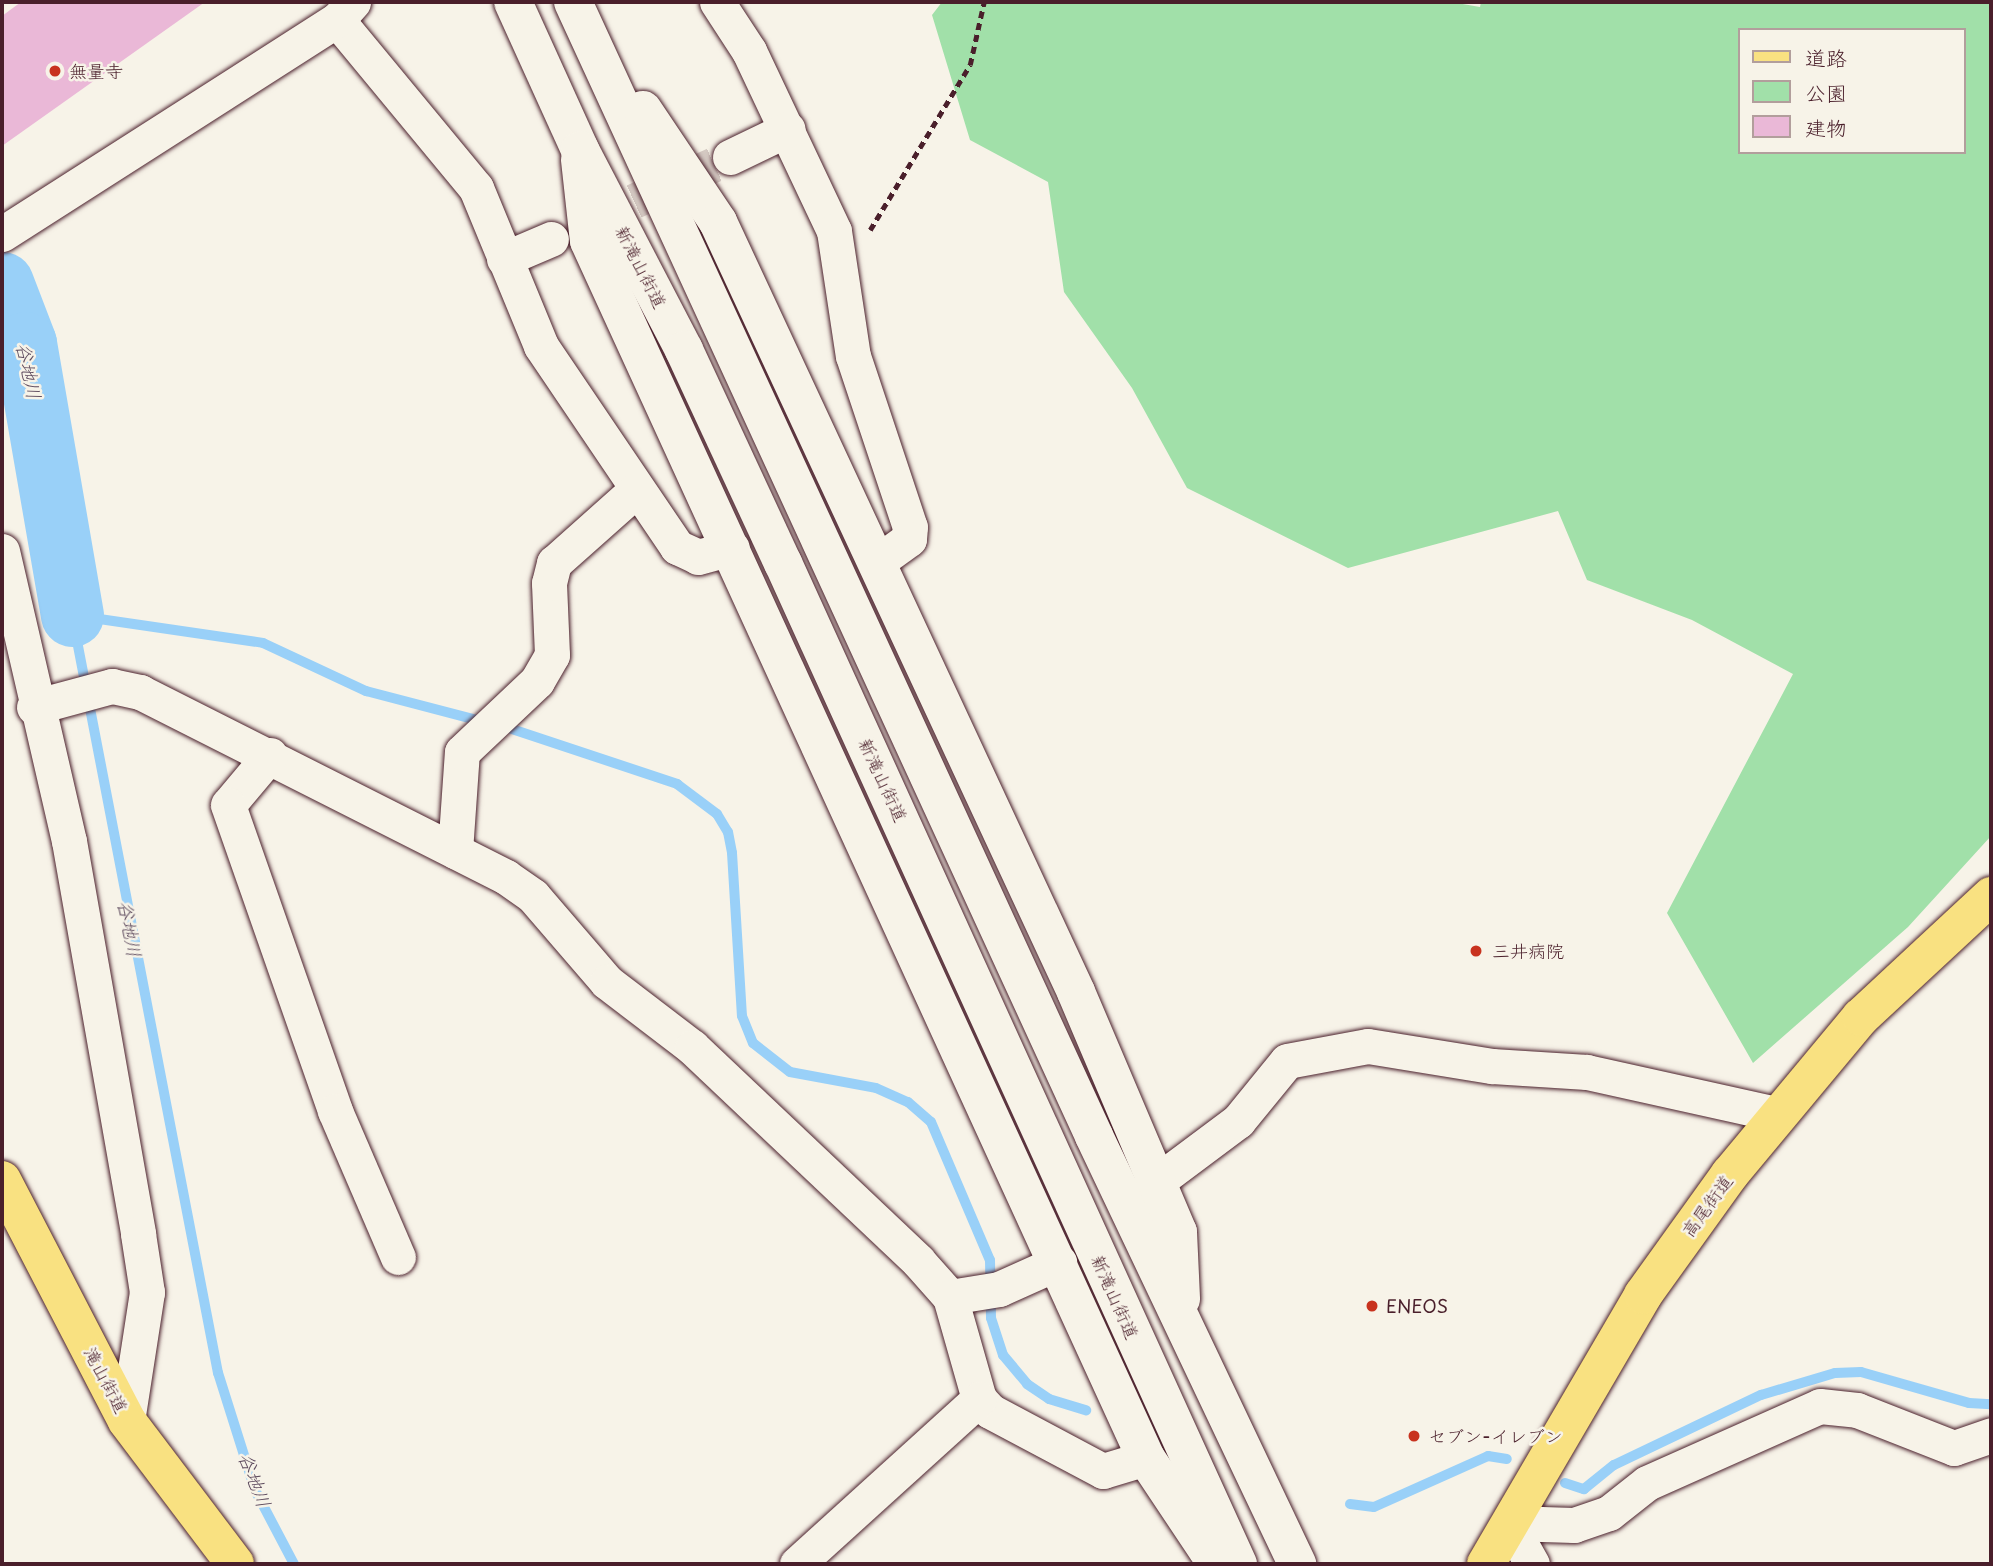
<!DOCTYPE html>
<html>
<head>
<meta charset="utf-8">
<style>
  body { margin:0 }
  #map { position:relative; width:1993px; height:1566px; overflow:hidden; background:#f7f3e8; font-family:"Playpen Sans","Klee One",sans-serif }
  div>[style] { position:absolute }
  .green>* { inset:0; background:#a1e0a9 }
  .stream>* { height:10px; margin:-5px; padding:0 5px; transform-origin:5px; border-radius:5px; background:#99d0f8 }
  .river>* { height:63px; margin:-31.5px; padding:0 31.5px; transform-origin:31.5px; border-radius:31.5px; background:#99d0f8 }
  .building>* { inset:0; background:#eab8d7 }
  .street-tunnel>* { height:35px; margin-top:-17.5px; transform-origin:0; background:repeating-linear-gradient(90deg,#d4c9c2 0 35px,transparent 0 53px) }
  .path>* { height:4.5px; margin-top:-2.25px; transform-origin:0; background:repeating-linear-gradient(90deg,#4a1f2b 0 7px,transparent 0 12px) }
  .roads { filter:drop-shadow(0 0 2px #4a1f2b) drop-shadow(0 0 2px #4a1f2b) }
  .street>* { height:35px; margin:-17.5px; padding:0 17.5px; transform-origin:17.5px; border-radius:17.5px; background:#f7f3e8 }
  .secondary>* { height:38px; margin:-19px; padding:0 19px; transform-origin:19px; border-radius:19px; background:#f7f3e8 }
  .primary>* { height:38px; margin:-19px; padding:0 19px; transform-origin:19px; border-radius:19px; background:#f9e181 }
  .highway>* { height:38px; margin:-19px; padding:0 19px; transform-origin:19px; border-radius:19px; background:#f9e181 }
  .dots>* { width:19px; height:19px; translate:-50% -50%; box-sizing:border-box; border:4px solid #f7f3e8; border-radius:50% }
  span { translate:-50% -50%; white-space:nowrap; text-align:center; line-height:1.15; -webkit-text-stroke:5px #f7f3e8; paint-order:stroke }
  .poi-label { font-size:18px; color:#4a1f2b }
  .left { translate:0 -50%; text-align:left }
  .street-label { font-size:18px; color:#4a1f2b }
  .water-label { font-size:19px; color:#5e4b5e; font-style:italic }
  .frame { position:absolute; inset:0; border:4px solid #4a1f2b; pointer-events:none }
  .legend { position:absolute; left:1738px; top:28px; width:228px; height:126px; box-sizing:border-box; background:#f7f3e8; border:2px solid #b29e9c; margin:0; padding:9px 12px; list-style:none; font-size:21px; color:#4a1f2b }
  .legend li { display:flex; align-items:center; gap:14px; height:35px }
  .legend b { width:35px; border:2px solid #b29e9c }
</style>
</head>
<body>
<div id="map">
  <div class="green">
    <div style="clip-path:polygon(evenodd,942px 2px,1451px 2px,1480px 7px,1481px 2px,1991px 2px,1991px 836px,1908px 927px,1753px 1063px,1667px 913px,1793px 674px,1692px 620px,1587px 580px,1558px 511px,1348px 568px,1187px 488px,1132px 388px,1064px 292px,1048px 182px,970px 140px,932px 15px,942px 2px,1739px 30px,1963px 30px,1963px 152px,1739px 152px,1739px 30px)"></div>
  </div>
  <div class="stream">
    <div style="left:500px;top:725px;width:187px;rotate:18.4deg"></div>
    <div style="left:677px;top:784px;width:50px;rotate:36.9deg"></div>
    <div style="left:717px;top:814px;width:21px;rotate:59deg"></div>
    <div style="left:728px;top:832px;width:21px;rotate:79deg"></div>
    <div style="left:732px;top:853px;width:163px;rotate:86.5deg"></div>
    <div style="left:742px;top:1016px;width:29px;rotate:68deg"></div>
    <div style="left:753px;top:1043px;width:47px;rotate:38.1deg"></div>
    <div style="left:790px;top:1072px;width:87px;rotate:10.5deg"></div>
    <div style="left:876px;top:1088px;width:35px;rotate:24deg"></div>
    <div style="left:908px;top:1102px;width:30px;rotate:41deg"></div>
    <div style="left:931px;top:1122px;width:150px;rotate:66.9deg"></div>
    <div style="left:990px;top:1260px;width:58px;rotate:89deg"></div>
    <div style="left:991px;top:1318px;width:39px;rotate:72deg"></div>
    <div style="left:1003px;top:1355px;width:38px;rotate:50deg"></div>
    <div style="left:1027px;top:1384px;width:27px;rotate:34deg"></div>
    <div style="left:1049px;top:1399px;width:39px;rotate:17deg"></div>
    <div style="left:1565px;top:1483px;width:20px;rotate:18deg"></div>
    <div style="left:1584px;top:1489px;width:38px;rotate:-39deg"></div>
    <div style="left:1614px;top:1465px;width:163px;rotate:-25.5deg"></div>
    <div style="left:1761px;top:1395px;width:77px;rotate:-16.6deg"></div>
    <div style="left:1835px;top:1373px;width:26px;rotate:-2deg"></div>
    <div style="left:1861px;top:1372px;width:112px;rotate:16deg"></div>
    <div style="left:1969px;top:1403px;width:22px;rotate:3deg"></div>
    <div style="left:1350px;top:1504px;width:24px;rotate:7deg"></div>
    <div style="left:1374px;top:1507px;width:125px;rotate:-24.1deg"></div>
    <div style="left:1488px;top:1456px;width:19px;rotate:9deg"></div>
    <div style="left:294px;top:1564px;width:84px;rotate:-117.8deg"></div>
    <div style="left:255px;top:1490px;width:123px;rotate:-107.5deg"></div>
    <div style="left:218px;top:1373px;width:772px;rotate:-100.9deg"></div>
    <div style="left:72px;top:615px;width:193px;rotate:8.3deg"></div>
    <div style="left:263px;top:643px;width:114px;rotate:25deg"></div>
    <div style="left:366px;top:691px;width:122px;rotate:14.7deg"></div>
  </div>
  <div class="river">
    <div style="left:2px;top:283px;width:64px;rotate:69deg"></div>
    <div style="left:25px;top:343px;width:276px;rotate:80.2deg"></div>
  </div>
  <div class="building">
    <div style="clip-path:polygon(21px 2px,205px 2px,2px 146px,2px 16px)"></div>
  </div>
  <div class="street-tunnel">
    <div style="left:586px;top:223px;width:158px;rotate:-24.6deg"></div>
  </div>
  <div class="path">
    <div style="left:870px;top:230px;width:193px;rotate:-58.8deg"></div>
    <div style="left:970px;top:65px;width:65px;rotate:-77.5deg"></div>
  </div>
  <div class="roads">
    <div class="street">
      <div style="left:717px;top:2px;width:59px;rotate:56.9deg"></div>
      <div style="left:749px;top:51px;width:199px;rotate:64.7deg"></div>
      <div style="left:834px;top:231px;width:126px;rotate:81.4deg"></div>
      <div style="left:853px;top:356px;width:180px;rotate:71.6deg"></div>
      <div style="left:910px;top:527px;width:12px;rotate:95deg"></div>
      <div style="left:909px;top:539px;width:39px;rotate:144deg"></div>
      <div style="left:337px;top:20px;width:218px;rotate:50.4deg"></div>
      <div style="left:476px;top:188px;width:171px;rotate:67.6deg"></div>
      <div style="left:541px;top:346px;width:243px;rotate:55.9deg"></div>
      <div style="left:677px;top:547px;width:23px;rotate:25deg"></div>
      <div style="left:698px;top:557px;width:35px;rotate:-15deg"></div>
      <div style="left:730px;top:157px;width:64px;rotate:-25.8deg"></div>
      <div style="left:2px;top:234px;width:398px;rotate:-32.6deg"></div>
      <div style="left:337px;top:20px;width:24px;rotate:-48deg"></div>
      <div style="left:504px;top:259px;width:51px;rotate:-23.1deg"></div>
      <div style="left:2px;top:551px;width:298px;rotate:77deg"></div>
      <div style="left:69px;top:841px;width:399px;rotate:80deg"></div>
      <div style="left:138px;top:1234px;width:59px;rotate:81.2deg"></div>
      <div style="left:147px;top:1292px;width:131px;rotate:98.8deg"></div>
      <div style="left:34px;top:707px;width:81px;rotate:-15.1deg"></div>
      <div style="left:112px;top:686px;width:29px;rotate:12deg"></div>
      <div style="left:140px;top:692px;width:410px;rotate:26.8deg"></div>
      <div style="left:506px;top:877px;width:33px;rotate:35deg"></div>
      <div style="left:533px;top:896px;width:113px;rotate:49.3deg"></div>
      <div style="left:607px;top:982px;width:107px;rotate:37.4deg"></div>
      <div style="left:692px;top:1047px;width:311px;rotate:43.4deg"></div>
      <div style="left:918px;top:1261px;width:48px;rotate:48.4deg"></div>
      <div style="left:950px;top:1297px;width:106px;rotate:74.1deg"></div>
      <div style="left:979px;top:1399px;width:16px;rotate:47deg"></div>
      <div style="left:990px;top:1411px;width:128px;rotate:28deg"></div>
      <div style="left:1103px;top:1471px;width:45px;rotate:-16.8deg"></div>
      <div style="left:270px;top:755px;width:65px;rotate:130deg"></div>
      <div style="left:228px;top:805px;width:324px;rotate:70.7deg"></div>
      <div style="left:335px;top:1111px;width:159px;rotate:66.7deg"></div>
      <div style="left:455px;top:851px;width:99px;rotate:-86deg"></div>
      <div style="left:462px;top:752px;width:103px;rotate:-43.4deg"></div>
      <div style="left:537px;top:681px;width:30px;rotate:-60deg"></div>
      <div style="left:552px;top:655px;width:72px;rotate:-92.4deg"></div>
      <div style="left:549px;top:583px;width:21px;rotate:-76deg"></div>
      <div style="left:554px;top:563px;width:110px;rotate:-41.7deg"></div>
      <div style="left:1159px;top:1180px;width:99px;rotate:-36.8deg"></div>
      <div style="left:1238px;top:1121px;width:77px;rotate:-50.8deg"></div>
      <div style="left:1287px;top:1061px;width:82px;rotate:-10.5deg"></div>
      <div style="left:1368px;top:1046px;width:126px;rotate:9.2deg"></div>
      <div style="left:1492px;top:1066px;width:95px;rotate:3.6deg"></div>
      <div style="left:1587px;top:1072px;width:195px;rotate:12.5deg"></div>
      <div style="left:950px;top:1297px;width:50px;rotate:-9.3deg"></div>
      <div style="left:999px;top:1289px;width:66px;rotate:-24.2deg"></div>
      <div style="left:1509px;top:1523px;width:65px;rotate:1.8deg"></div>
      <div style="left:1574px;top:1525px;width:37px;rotate:-19deg"></div>
      <div style="left:1609px;top:1513px;width:48px;rotate:-38.3deg"></div>
      <div style="left:1647px;top:1483px;width:189px;rotate:-24deg"></div>
      <div style="left:1820px;top:1406px;width:37px;rotate:6deg"></div>
      <div style="left:1857px;top:1410px;width:104px;rotate:21.4deg"></div>
      <div style="left:1954px;top:1448px;width:39px;rotate:-19deg"></div>
      <div style="left:1509px;top:1523px;width:47px;rotate:60.7deg"></div>
      <div style="left:797px;top:1564px;width:246px;rotate:-42.2deg"></div>
    </div>
    <div class="secondary">
      <div style="left:513px;top:2px;width:162px;rotate:65.6deg"></div>
      <div style="left:580px;top:150px;width:225px;rotate:62.5deg"></div>
      <div style="left:684px;top:350px;width:235px;rotate:65.1deg"></div>
      <div style="left:783px;top:563px;width:1100px;rotate:65.56deg"></div>
      <div style="left:573px;top:2px;width:1248px;rotate:65.32deg"></div>
      <div style="left:1094px;top:1136px;width:474px;rotate:64.6deg"></div>
      <div style="left:643px;top:110px;width:135px;rotate:56.2deg"></div>
      <div style="left:718px;top:222px;width:849px;rotate:65.06deg"></div>
      <div style="left:1076px;top:992px;width:261px;rotate:67deg"></div>
      <div style="left:1178px;top:1232px;width:67px;rotate:87.4deg"></div>
      <div style="left:580px;top:160px;width:81px;rotate:83.7deg"></div>
      <div style="left:589px;top:241px;width:1338px;rotate:65.41deg"></div>
      <div style="left:1146px;top:1458px;width:126px;rotate:56.3deg"></div>
    </div>
    <div class="primary">
      <div style="left:1486px;top:1564px;width:311px;rotate:-59.7deg"></div>
      <div style="left:1643px;top:1295px;width:149px;rotate:-54.3deg"></div>
      <div style="left:1730px;top:1174px;width:204px;rotate:-50.2deg"></div>
      <div style="left:1861px;top:1017px;width:178px;rotate:-42.9deg"></div>
    </div>
    <div class="highway">
      <div style="left:2px;top:1180px;width:271px;rotate:62.6deg"></div>
      <div style="left:127px;top:1421px;width:179px;rotate:52.9deg"></div>
    </div>
  </div>
  <div class="dots">
    <div style="left:55px;top:71px;background:#c8321e"></div>
    <div style="left:1476px;top:951px;background:#c8321e"></div>
    <div style="left:1372px;top:1306px;background:#c8321e"></div>
    <div style="left:1414px;top:1436px;background:#c8321e"></div>
  </div>
  <div class="poi-label">
    <span class="left" style="left:69px;top:71px">無量寺</span>
    <span class="left" style="left:1492px;top:951px">三井病院</span>
    <span class="left" style="left:1386px;top:1306px">ENEOS</span>
    <span class="left" style="left:1428px;top:1436px">セブン-イレブン</span>
  </div>
  <div class="street-label">
    <span style="left:641px;top:267px;rotate:63deg">新滝山街道</span>
    <span style="left:883px;top:780px;rotate:65deg">新滝山街道</span>
    <span style="left:1707px;top:1206px;rotate:-54deg">高尾街道</span>
    <span style="left:1115px;top:1297px;rotate:66deg">新滝山街道</span>
    <span style="left:106px;top:1380px;rotate:62deg">滝山街道</span>
  </div>
  <div class="water-label">
    <span style="left:29px;top:371px;rotate:78deg">谷地川</span>
    <span style="left:130px;top:929px;rotate:80deg">谷地川</span>
    <span style="left:255px;top:1480px;rotate:69deg">谷地川</span>
  </div>
  <div class="frame"></div>
  <ul class="legend">
  <li><b style="height:9px;background:#f9e181"></b>道路</li>
  <li><b style="height:19px;background:#a1e0a9"></b>公園</li>
  <li><b style="height:19px;background:#eab8d7"></b>建物</li>
  </ul>
</div>
</body>
</html>
